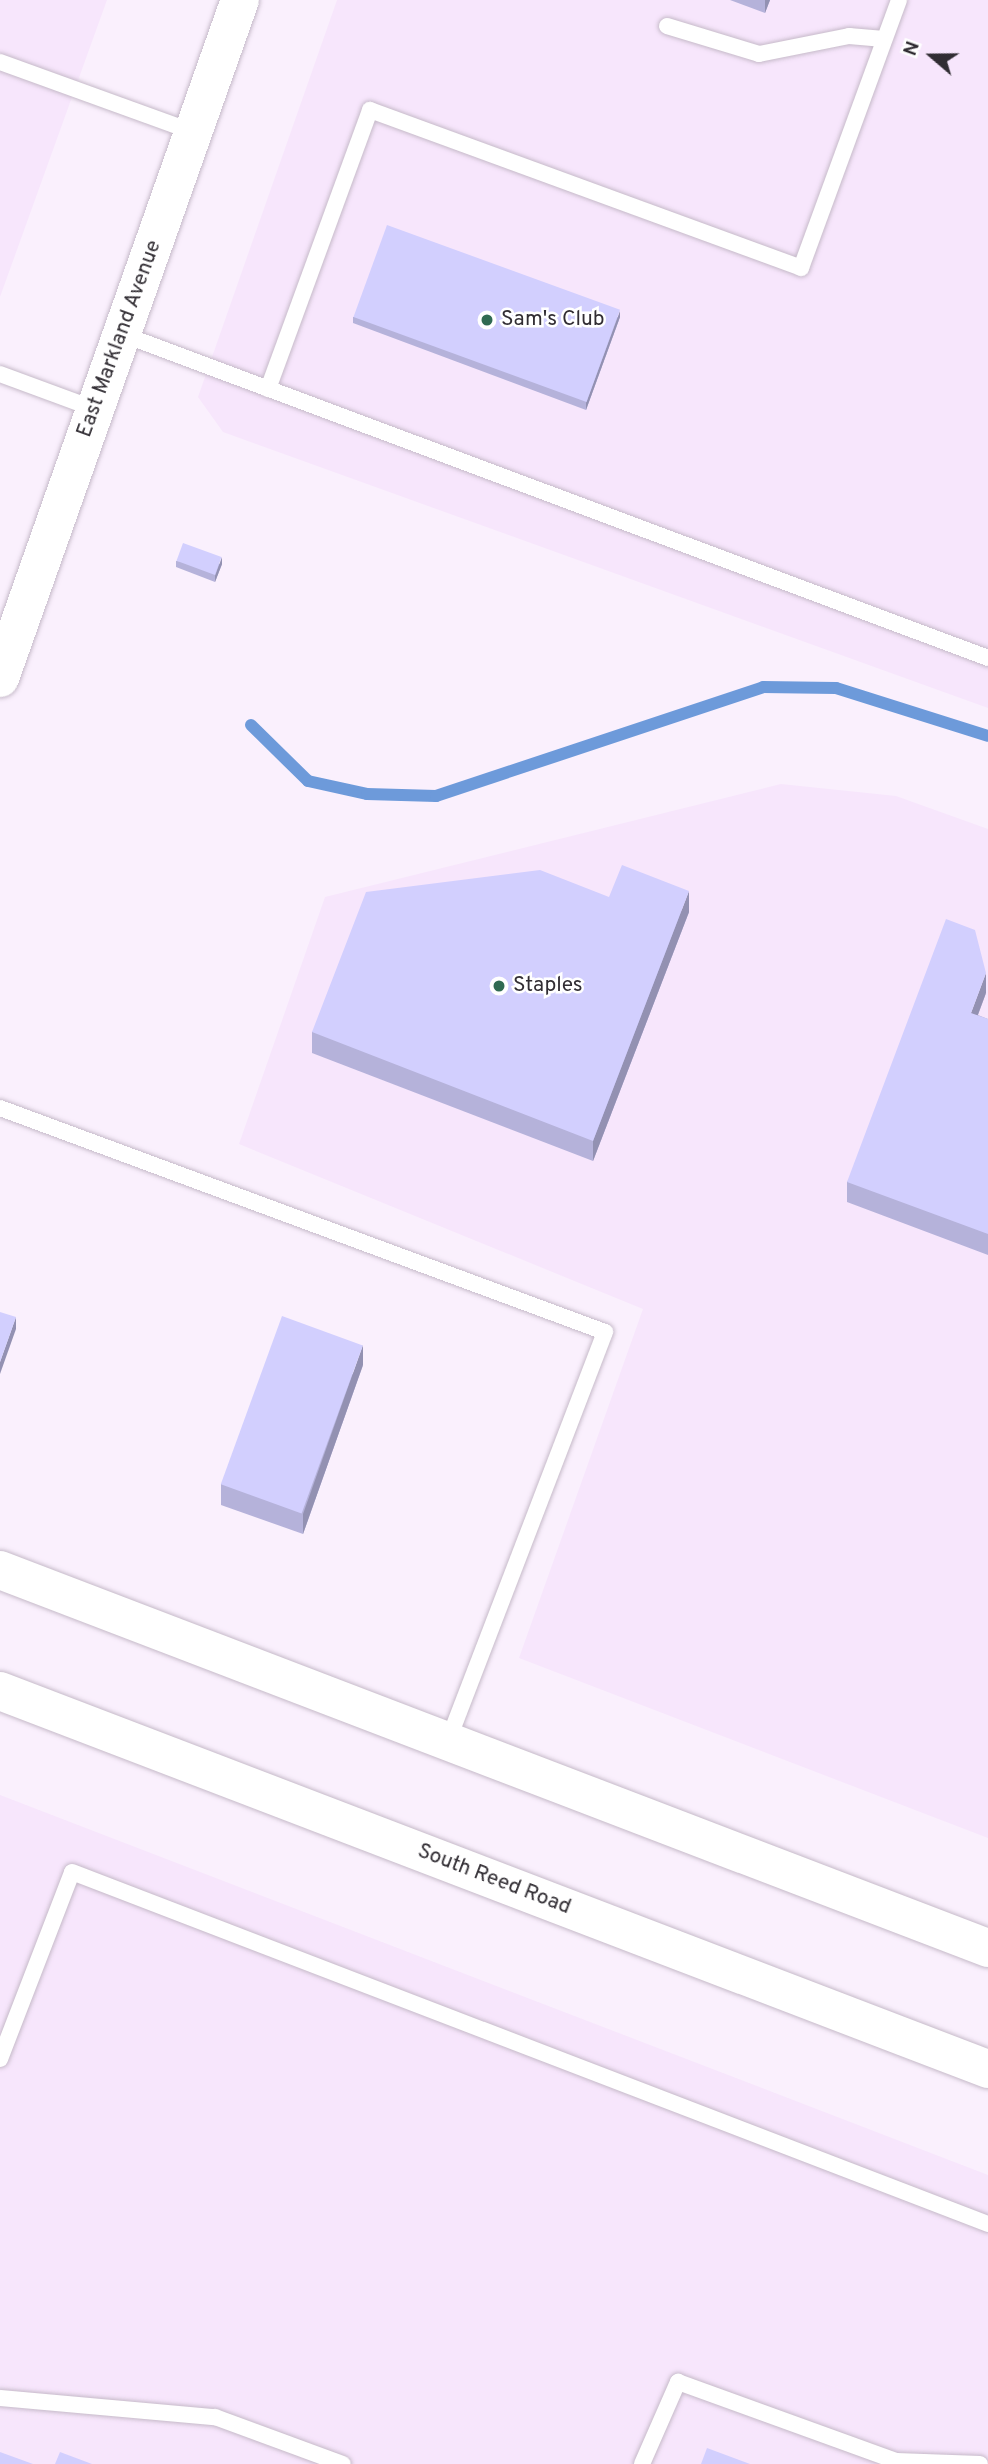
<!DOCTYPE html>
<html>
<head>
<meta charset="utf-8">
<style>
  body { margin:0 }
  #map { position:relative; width:988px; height:2464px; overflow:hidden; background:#faf0fd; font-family:Overpass,sans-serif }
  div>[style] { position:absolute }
  .built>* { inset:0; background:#f7e6fc }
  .stream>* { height:12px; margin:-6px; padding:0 6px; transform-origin:6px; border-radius:6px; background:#6d9ada }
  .roads { filter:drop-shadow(0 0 2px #c6bac9) drop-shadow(0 0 2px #c6bac9) }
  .lane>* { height:16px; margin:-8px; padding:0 8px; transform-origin:8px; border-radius:8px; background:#fff }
  .primary>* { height:38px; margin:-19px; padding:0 19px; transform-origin:19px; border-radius:19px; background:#fff }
  .wall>* { inset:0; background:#b5b2da }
  .shaded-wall>* { inset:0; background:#9391b2 }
  .building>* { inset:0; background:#d2cffe; transform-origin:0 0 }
  .dots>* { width:19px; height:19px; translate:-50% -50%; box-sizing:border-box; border:4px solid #fff; border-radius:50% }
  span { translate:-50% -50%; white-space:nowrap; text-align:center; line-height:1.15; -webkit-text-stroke:5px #fff; paint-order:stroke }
  .poi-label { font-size:21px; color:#312d33 }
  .left { translate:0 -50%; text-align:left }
  .street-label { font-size:21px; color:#312d33 }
  .north { position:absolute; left:897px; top:21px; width:70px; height:70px; -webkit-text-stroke:5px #fff; paint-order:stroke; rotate:290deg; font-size:19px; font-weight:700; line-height:28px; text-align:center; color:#312d33 }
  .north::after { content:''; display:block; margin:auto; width:24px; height:32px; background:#312d33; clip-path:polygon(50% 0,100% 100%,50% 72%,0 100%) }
</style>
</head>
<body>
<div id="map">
  <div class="built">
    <div style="clip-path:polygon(0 0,107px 0,0 297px)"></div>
    <div style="clip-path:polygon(337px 0,988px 0,988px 708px,223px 432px,198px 397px)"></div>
    <div style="clip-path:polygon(781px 784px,896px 796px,988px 829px,988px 1838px,519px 1658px,643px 1309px,239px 1144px,325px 897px)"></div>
    <div style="clip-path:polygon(0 1795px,988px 2175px,988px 2464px,0 2464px)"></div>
  </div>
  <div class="stream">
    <div style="left:251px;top:725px;width:80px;rotate:44.5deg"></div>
    <div style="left:308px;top:781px;width:60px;rotate:12.4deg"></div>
    <div style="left:367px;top:794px;width:69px;rotate:1.7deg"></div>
    <div style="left:436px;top:796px;width:345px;rotate:-18.4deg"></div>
    <div style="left:763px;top:687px;width:73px;rotate:0.8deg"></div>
    <div style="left:836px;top:688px;width:159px;rotate:17.5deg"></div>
  </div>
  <div class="roads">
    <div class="lane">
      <div style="left:667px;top:26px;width:96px;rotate:16.9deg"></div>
      <div style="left:759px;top:54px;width:92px;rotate:-11.3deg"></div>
      <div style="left:849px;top:36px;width:35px;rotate:5deg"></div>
      <div style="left:0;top:62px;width:205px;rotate:19.9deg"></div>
      <div style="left:122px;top:334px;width:925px;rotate:20.51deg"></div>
      <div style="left:0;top:374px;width:101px;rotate:20.2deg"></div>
      <div style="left:268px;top:389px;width:297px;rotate:-69.9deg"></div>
      <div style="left:370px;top:110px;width:459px;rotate:20.1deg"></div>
      <div style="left:801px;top:268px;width:285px;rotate:-69.9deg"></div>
      <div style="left:0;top:1108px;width:645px;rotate:20.32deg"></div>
      <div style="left:605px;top:1332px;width:438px;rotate:111deg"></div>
      <div style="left:0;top:2059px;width:200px;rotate:-68.9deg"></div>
      <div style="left:72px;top:1872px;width:981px;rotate:21.02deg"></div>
      <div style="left:0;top:2398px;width:216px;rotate:5.1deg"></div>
      <div style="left:215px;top:2417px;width:136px;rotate:20.2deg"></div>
      <div style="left:642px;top:2464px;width:90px;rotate:-66.3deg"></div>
      <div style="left:678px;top:2382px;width:232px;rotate:19.9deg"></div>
      <div style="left:896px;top:2461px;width:84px;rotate:2deg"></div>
    </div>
    <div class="primary">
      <div style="left:0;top:678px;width:719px;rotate:-70.51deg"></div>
      <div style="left:0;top:1570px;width:1058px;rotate:20.94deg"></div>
      <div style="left:0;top:1691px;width:1058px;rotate:20.94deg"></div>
    </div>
  </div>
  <div class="wall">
    <div style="clip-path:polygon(730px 0,770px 0,765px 13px)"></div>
    <div style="clip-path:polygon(353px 317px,620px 317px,586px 410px,353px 323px)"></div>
    <div style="clip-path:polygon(176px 561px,222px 564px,215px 582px,176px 567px)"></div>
    <div style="clip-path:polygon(609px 897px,689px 912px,593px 1161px,312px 1053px,312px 1032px)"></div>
    <div style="clip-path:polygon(986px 993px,978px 1015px,988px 1019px,988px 1255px,847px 1202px,847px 1182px)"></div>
    <div style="clip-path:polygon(363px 1365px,303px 1534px,221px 1505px,221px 1484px)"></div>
  </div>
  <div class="shaded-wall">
    <div style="clip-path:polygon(765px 0,770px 0,765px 13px)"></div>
    <div style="clip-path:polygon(620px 311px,620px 317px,586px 410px,586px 403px)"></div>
    <div style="clip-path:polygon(222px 557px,222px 564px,215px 582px,215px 576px)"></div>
    <div style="clip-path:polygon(689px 891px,689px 912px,593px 1161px,593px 1141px)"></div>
    <div style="clip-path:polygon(986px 973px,986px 993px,971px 1033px,971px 1013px)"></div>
    <div style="clip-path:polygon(16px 1317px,16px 1329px,0 1374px,0 1362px)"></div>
    <div style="clip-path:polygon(363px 1345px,363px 1365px,303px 1534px,303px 1514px)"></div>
  </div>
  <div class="building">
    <div style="left:387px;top:225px;width:248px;height:98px;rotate:20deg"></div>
    <div style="left:183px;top:543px;width:41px;height:19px;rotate:20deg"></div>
    <div style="clip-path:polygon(622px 865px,689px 891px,593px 1141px,312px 1032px,366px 892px,540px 870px,609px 897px)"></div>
    <div style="clip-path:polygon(946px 919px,975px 930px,986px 973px,971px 1013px,988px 1019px,988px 1234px,847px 1182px)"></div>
    <div style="clip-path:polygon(0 1312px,16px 1317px,0 1362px)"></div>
    <div style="left:282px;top:1316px;width:86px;height:179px;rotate:20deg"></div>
    <div style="clip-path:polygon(707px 2448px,750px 2464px,701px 2464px)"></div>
    <div style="clip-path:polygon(0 2452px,33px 2464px,0 2464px)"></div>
    <div style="clip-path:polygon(60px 2452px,92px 2464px,55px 2464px)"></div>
  </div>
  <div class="dots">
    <div style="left:487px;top:320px;background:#306a52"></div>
    <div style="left:499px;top:986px;background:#306a52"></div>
  </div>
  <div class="poi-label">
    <span class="left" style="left:501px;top:320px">Sam's Club</span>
    <span class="left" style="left:513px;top:986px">Staples</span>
  </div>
  <div class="street-label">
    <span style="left:120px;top:339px;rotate:-70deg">East Markland Avenue</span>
    <span style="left:494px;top:1880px;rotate:21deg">South Reed Road</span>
  </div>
  <div class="north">N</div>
</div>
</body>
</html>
